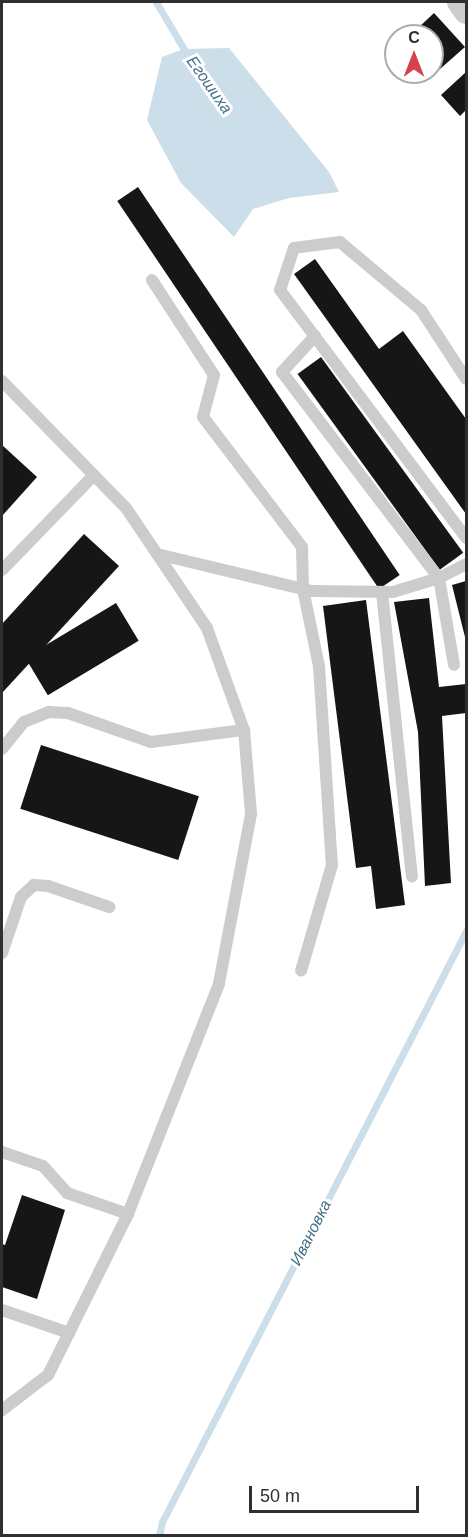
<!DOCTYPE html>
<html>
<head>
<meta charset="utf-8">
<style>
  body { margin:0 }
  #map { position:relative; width:468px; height:1537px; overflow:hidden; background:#fff; font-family:Arial,sans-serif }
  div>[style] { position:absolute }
  .water>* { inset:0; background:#ccdee9 }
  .stream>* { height:7px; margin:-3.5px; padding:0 3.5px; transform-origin:3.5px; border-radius:3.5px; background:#ccdee9 }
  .building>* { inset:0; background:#161616; transform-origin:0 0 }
  .service>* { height:12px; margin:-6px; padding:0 6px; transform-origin:6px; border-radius:6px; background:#ccc }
  .minor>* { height:24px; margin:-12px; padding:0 12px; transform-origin:12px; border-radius:12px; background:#ccc }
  span { translate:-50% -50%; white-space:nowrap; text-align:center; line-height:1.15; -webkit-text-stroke:6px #fff; paint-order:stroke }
  .water-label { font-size:16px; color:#446f8a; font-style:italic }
  .frame { position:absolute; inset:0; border:3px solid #2f2f2f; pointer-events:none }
  .north { position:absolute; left:384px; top:24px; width:60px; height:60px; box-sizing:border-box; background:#fff; border:2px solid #acacac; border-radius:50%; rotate:0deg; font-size:16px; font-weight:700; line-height:24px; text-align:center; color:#2f2f2f }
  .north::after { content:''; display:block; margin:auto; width:21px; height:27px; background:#d6414c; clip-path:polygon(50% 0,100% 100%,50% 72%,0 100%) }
  .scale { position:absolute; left:249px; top:1486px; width:170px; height:27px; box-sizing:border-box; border:3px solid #2f2f2f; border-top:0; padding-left:8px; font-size:18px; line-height:21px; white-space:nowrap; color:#2f2f2f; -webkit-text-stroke:4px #fff; paint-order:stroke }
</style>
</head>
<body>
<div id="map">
  <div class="water">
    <div style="clip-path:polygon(229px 48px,329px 172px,339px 192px,289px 198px,253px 209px,234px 237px,181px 183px,147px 120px,162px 57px,183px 49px)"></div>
  </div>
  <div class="stream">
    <div style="left:156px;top:2px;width:63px;rotate:59.3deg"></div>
    <div style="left:159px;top:1536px;width:14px;rotate:-78deg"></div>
    <div style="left:162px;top:1522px;width:665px;rotate:-62.78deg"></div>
  </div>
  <div class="building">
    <div style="clip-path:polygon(434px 13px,465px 47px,432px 76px,429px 72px,436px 51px,432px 36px,423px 36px,417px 29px)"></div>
    <div style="clip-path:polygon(466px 72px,466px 110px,460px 116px,441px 95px)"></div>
    <div style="left:138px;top:187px;width:468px;height:25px;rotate:56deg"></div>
    <div style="clip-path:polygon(315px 259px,379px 349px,403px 331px,466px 419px,466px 514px,294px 274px)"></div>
    <div style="left:321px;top:357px;width:242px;height:29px;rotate:54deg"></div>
    <div style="clip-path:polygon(2px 445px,37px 477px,2px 516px)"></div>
    <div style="clip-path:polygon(84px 534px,119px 566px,2px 693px,2px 624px)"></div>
    <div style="clip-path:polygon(466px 581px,466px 641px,452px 585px)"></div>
    <div style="clip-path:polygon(429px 598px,439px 687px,466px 684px,466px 713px,442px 716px,451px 883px,425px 886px,418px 732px,394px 602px)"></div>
    <div style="clip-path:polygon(366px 600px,405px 905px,376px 909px,371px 866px,356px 868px,323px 606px)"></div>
    <div style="left:116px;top:603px;width:44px;height:106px;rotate:59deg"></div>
    <div style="left:41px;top:745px;width:166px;height:67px;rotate:18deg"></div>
    <div style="clip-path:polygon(22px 1195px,65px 1210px,37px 1299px,2px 1287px,2px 1244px,5px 1245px)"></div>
  </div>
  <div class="service">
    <div style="left:152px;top:280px;width:113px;rotate:56.9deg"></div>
    <div style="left:214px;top:375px;width:43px;rotate:104.7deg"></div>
    <div style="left:203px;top:417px;width:163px;rotate:52.7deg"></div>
    <div style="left:302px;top:547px;width:42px;rotate:88.6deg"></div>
    <div style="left:303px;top:589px;width:79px;rotate:78.3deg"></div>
    <div style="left:319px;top:666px;width:199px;rotate:86.3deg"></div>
    <div style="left:332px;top:865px;width:110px;rotate:106.3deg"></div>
    <div style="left:315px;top:336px;width:49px;rotate:132.5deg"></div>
    <div style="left:282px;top:372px;width:259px;rotate:52.7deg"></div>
    <div style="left:439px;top:578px;width:88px;rotate:80.2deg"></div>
    <div style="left:466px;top:379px;width:82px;rotate:-123.1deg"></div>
    <div style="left:421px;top:310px;width:106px;rotate:-140deg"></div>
    <div style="left:340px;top:242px;width:46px;rotate:172.6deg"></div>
    <div style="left:294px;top:248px;width:44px;rotate:108.4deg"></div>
    <div style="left:280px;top:290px;width:310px;rotate:53.1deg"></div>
    <div style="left:2px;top:381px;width:177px;rotate:45.7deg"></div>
    <div style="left:126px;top:508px;width:145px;rotate:56deg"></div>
    <div style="left:207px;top:628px;width:109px;rotate:70.1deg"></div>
    <div style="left:244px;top:730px;width:84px;rotate:85.2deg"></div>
    <div style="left:251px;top:814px;width:173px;rotate:100.7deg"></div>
    <div style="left:219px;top:984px;width:247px;rotate:111.6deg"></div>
    <div style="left:128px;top:1214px;width:180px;rotate:116.4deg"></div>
    <div style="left:48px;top:1375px;width:58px;rotate:142.7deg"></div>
    <div style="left:157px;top:554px;width:158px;rotate:13.5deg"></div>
    <div style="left:311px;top:591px;width:82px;rotate:0.7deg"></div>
    <div style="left:393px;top:592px;width:48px;rotate:-16.9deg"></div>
    <div style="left:439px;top:578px;width:30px;rotate:-27deg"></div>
    <div style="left:2px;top:570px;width:132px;rotate:-45.9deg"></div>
    <div style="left:382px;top:592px;width:286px;rotate:84deg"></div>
    <div style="left:2px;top:749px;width:35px;rotate:-51deg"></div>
    <div style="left:24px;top:722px;width:27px;rotate:-22deg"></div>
    <div style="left:49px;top:712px;width:19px;rotate:3deg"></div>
    <div style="left:68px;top:713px;width:88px;rotate:19.3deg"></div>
    <div style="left:151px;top:742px;width:94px;rotate:-7.4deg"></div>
    <div style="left:2px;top:953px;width:59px;rotate:-71.3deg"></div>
    <div style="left:21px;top:897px;width:18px;rotate:-43deg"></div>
    <div style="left:34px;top:885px;width:14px;rotate:4deg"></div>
    <div style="left:48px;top:886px;width:65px;rotate:19deg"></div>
    <div style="left:2px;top:1152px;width:43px;rotate:18.9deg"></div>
    <div style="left:43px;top:1166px;width:36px;rotate:48deg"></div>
    <div style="left:67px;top:1193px;width:65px;rotate:19deg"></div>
    <div style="left:2px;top:1310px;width:71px;rotate:18.9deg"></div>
  </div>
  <div class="minor">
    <div style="left:459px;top:2px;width:12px;rotate:55deg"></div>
  </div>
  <div class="water-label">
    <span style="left:209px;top:85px;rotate:55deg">Егошиха</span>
    <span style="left:311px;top:1233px;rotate:-63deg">Ивановка</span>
  </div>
  <div class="frame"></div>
  <div class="north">С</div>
  <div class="scale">50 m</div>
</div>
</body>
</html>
